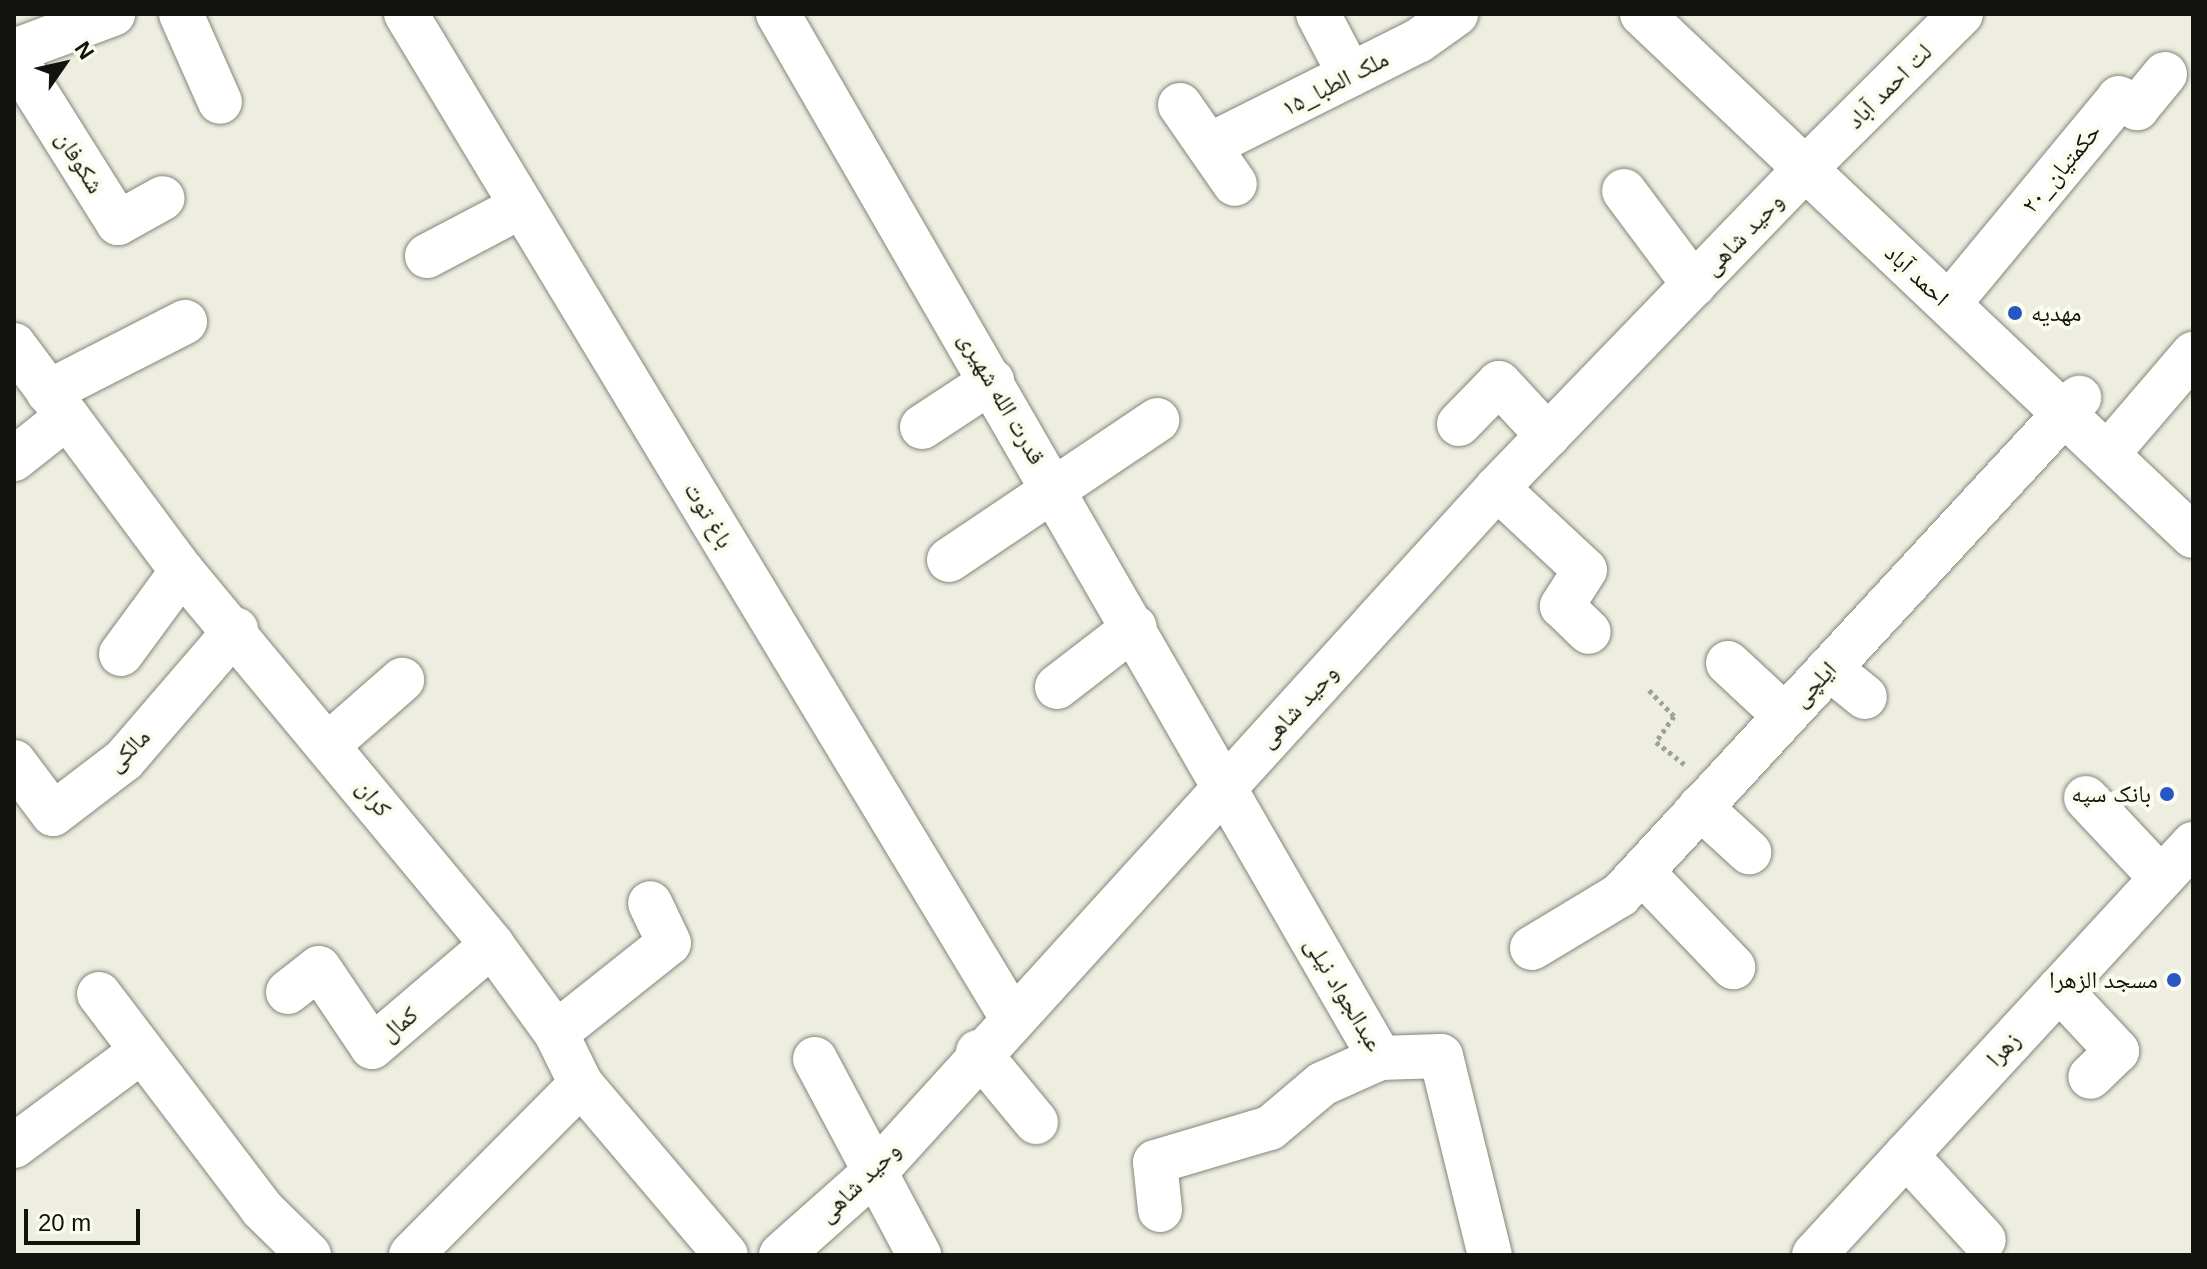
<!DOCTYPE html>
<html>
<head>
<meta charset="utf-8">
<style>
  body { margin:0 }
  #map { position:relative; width:2207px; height:1269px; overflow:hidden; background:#edeee1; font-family:Arial,"Noto Naskh Arabic",sans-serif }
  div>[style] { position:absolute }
  .path>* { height:5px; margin-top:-2.5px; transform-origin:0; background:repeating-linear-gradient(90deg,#a0a197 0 4px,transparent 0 8px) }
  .roads { filter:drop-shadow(0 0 2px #858579) drop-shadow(0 0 2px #858579) }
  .minor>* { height:44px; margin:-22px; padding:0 22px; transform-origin:22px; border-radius:22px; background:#fff }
  .tertiary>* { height:44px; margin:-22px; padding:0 22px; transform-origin:22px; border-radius:22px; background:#fff }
  .secondary>* { height:44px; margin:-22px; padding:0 22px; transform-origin:22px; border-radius:22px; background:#fff }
  .dots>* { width:22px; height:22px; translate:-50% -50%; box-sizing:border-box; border:4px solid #fbfbee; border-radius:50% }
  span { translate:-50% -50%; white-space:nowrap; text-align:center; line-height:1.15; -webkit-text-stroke:8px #fbfbee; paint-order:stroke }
  .street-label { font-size:24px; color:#12120e }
  .poi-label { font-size:24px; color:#12120e }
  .left { translate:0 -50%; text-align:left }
  .right { translate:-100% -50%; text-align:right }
  .frame { position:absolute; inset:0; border:16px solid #12120e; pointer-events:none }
  .north { position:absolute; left:24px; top:24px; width:80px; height:80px; -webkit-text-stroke:6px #fbfbee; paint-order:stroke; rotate:56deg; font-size:22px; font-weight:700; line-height:32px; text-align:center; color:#12120e }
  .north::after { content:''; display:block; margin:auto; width:28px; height:36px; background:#12120e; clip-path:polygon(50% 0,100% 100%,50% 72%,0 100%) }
  .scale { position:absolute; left:24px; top:1209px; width:116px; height:36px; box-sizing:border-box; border:4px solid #12120e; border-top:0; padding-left:10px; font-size:24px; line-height:28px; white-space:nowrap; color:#12120e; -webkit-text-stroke:6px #fbfbee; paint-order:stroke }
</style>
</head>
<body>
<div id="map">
  <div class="path">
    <div style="left:1649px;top:690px;width:36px;rotate:46deg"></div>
    <div style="left:1674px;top:716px;width:32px;rotate:125deg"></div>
    <div style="left:1656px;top:742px;width:36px;rotate:38deg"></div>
  </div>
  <div class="roads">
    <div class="minor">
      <div style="left:181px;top:14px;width:96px;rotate:66.1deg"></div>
      <div style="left:406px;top:14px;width:1170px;rotate:58.88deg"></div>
      <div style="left:778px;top:14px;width:1205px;rotate:60.03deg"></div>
      <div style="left:1380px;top:1058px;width:61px;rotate:-1.9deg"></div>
      <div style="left:1441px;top:1056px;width:205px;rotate:76.2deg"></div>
      <div style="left:1318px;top:14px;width:69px;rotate:62.3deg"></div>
      <div style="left:14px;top:51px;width:106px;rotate:-20.5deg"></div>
      <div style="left:14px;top:57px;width:196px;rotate:57.9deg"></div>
      <div style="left:118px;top:223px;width:51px;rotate:-29.1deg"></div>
      <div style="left:1180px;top:105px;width:96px;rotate:55.2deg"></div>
      <div style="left:1210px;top:145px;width:233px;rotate:-26.6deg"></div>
      <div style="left:1418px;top:41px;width:47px;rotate:-35.4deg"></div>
      <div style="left:1624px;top:191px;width:117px;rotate:53.3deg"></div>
      <div style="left:427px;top:256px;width:107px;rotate:-27.8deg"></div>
      <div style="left:1962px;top:288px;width:246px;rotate:-50.4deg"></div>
      <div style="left:2119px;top:98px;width:21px;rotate:29deg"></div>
      <div style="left:2137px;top:108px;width:44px;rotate:-50.5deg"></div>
      <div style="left:14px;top:345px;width:282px;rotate:53.4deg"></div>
      <div style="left:182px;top:571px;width:486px;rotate:50.3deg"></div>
      <div style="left:492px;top:945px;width:109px;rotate:54deg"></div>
      <div style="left:556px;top:1033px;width:57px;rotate:63.9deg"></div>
      <div style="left:581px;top:1084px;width:224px;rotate:49.7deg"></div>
      <div style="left:48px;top:392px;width:154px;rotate:-27.1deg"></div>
      <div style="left:1459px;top:424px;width:57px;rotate:-45.7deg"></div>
      <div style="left:1499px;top:383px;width:72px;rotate:47.2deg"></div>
      <div style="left:922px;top:427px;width:84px;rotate:-33.3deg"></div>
      <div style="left:2121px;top:438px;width:111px;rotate:-49.4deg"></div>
      <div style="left:14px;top:459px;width:68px;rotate:-38.4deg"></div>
      <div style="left:1497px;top:488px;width:120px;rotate:43deg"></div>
      <div style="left:1585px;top:570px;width:43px;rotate:122.6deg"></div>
      <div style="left:1562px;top:606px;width:37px;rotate:44deg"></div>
      <div style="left:949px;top:560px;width:251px;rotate:-33.9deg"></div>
      <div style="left:121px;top:654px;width:103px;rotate:-53.7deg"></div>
      <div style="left:1728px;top:663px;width:78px;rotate:42.9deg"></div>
      <div style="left:1829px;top:668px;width:46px;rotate:38.9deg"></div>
      <div style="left:1057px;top:687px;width:98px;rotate:-37.6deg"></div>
      <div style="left:330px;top:743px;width:96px;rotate:-41.2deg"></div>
      <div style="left:14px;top:762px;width:65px;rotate:53.1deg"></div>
      <div style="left:53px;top:814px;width:89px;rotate:-37.3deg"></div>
      <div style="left:124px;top:760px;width:172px;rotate:-49.3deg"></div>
      <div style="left:2086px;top:798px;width:110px;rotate:46.8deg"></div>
      <div style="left:1700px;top:807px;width:67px;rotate:42.6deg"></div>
      <div style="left:1642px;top:872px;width:132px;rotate:46.2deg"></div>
      <div style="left:1532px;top:948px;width:103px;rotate:-31.1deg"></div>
      <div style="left:1620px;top:895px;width:677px;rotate:-47.28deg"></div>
      <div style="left:2059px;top:989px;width:85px;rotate:46.9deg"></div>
      <div style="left:2117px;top:1051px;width:37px;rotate:136deg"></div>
      <div style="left:288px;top:992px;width:39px;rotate:-38deg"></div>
      <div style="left:319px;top:968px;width:95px;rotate:56.1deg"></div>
      <div style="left:372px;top:1047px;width:157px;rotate:-40.4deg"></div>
      <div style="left:99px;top:994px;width:270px;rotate:52.8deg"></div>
      <div style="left:262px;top:1209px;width:66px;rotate:44.4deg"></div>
      <div style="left:556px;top:1033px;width:144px;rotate:-38.5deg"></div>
      <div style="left:669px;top:943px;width:44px;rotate:-115.4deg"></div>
      <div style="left:978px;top:1052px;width:91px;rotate:50.4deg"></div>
      <div style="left:815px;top:1059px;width:222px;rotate:62deg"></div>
      <div style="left:14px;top:1146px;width:159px;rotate:-36.6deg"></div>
      <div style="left:1906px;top:1155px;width:115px;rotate:47.5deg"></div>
      <div style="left:1160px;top:1210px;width:48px;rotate:-95.9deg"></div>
      <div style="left:1155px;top:1162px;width:120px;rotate:-16.5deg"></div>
      <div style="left:1270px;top:1128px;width:68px;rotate:-40.2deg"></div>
      <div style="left:1322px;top:1084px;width:64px;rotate:-24.1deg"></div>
      <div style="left:411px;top:1255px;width:241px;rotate:-45.2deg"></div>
      <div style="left:781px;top:1255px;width:131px;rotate:-41.6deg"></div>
      <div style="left:879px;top:1168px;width:919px;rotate:-47.73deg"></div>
      <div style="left:1497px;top:488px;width:460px;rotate:-46deg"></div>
      <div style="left:1814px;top:1255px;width:559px;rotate:-47.32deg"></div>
    </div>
    <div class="tertiary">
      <div style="left:1817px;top:157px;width:203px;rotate:-44.8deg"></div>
    </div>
    <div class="secondary">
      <div style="left:1642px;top:14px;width:759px;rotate:43.45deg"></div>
    </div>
  </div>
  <div class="dots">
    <div style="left:2015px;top:313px;background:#2856c4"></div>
    <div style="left:2167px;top:794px;background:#2856c4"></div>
    <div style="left:2174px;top:980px;background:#2856c4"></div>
  </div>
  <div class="street-label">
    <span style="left:1335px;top:83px;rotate:-27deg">۱۵_ملک الطبا</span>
    <span style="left:1889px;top:86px;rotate:-45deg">لت احمد آباد</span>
    <span style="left:80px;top:162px;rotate:58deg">شکوفان</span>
    <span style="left:2061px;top:168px;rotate:-50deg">۲۰_حکمتیان</span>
    <span style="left:1743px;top:234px;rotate:-46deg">وحید شاهی</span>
    <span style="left:1917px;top:275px;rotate:43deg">احمد آباد</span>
    <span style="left:1002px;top:398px;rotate:60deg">قدرت الله شهیری</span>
    <span style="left:709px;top:515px;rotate:59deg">باغ توت</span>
    <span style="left:1814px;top:684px;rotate:-47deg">ایلچی</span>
    <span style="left:1298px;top:706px;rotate:-47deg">وحید شاهی</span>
    <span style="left:128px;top:750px;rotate:-45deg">مالکی</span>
    <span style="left:374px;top:798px;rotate:51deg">کران</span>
    <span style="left:1344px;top:994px;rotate:59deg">عبدالجواد نیلی</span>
    <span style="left:399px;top:1024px;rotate:-40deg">کمال</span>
    <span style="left:2003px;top:1049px;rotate:-47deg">زهرا</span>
    <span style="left:859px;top:1182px;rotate:-44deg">وحید شاهی</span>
  </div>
  <div class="poi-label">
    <span class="left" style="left:2031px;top:313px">مهدیه</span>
    <span class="right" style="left:2151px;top:794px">بانک سپه</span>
    <span class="right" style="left:2158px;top:980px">مسجد الزهرا</span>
  </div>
  <div class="frame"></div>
  <div class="north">N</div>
  <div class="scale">20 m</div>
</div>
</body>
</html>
